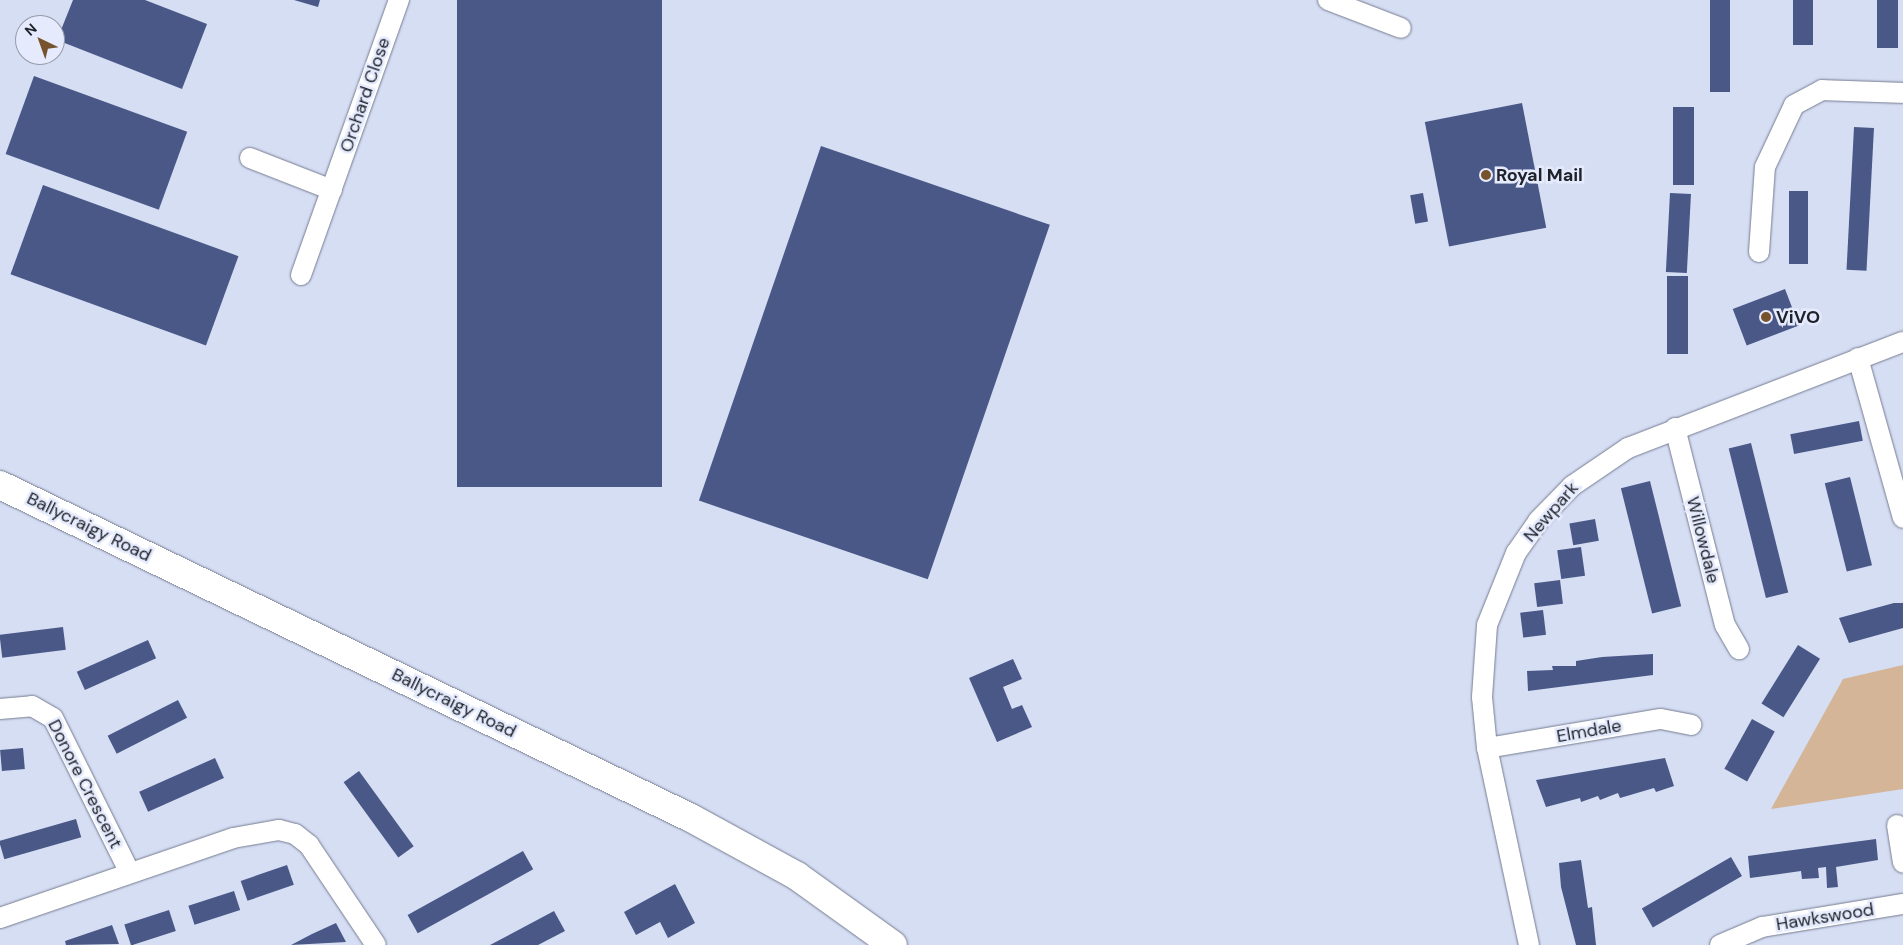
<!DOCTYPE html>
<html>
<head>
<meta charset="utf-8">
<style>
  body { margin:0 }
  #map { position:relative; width:1903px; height:945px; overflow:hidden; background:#d6def4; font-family:"DM Sans",sans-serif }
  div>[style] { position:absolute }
  .green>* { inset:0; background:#d4b597 }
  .building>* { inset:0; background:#4a5887; transform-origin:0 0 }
  .roads { filter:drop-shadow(0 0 1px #757c8f) drop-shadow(0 0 1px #757c8f) }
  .street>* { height:20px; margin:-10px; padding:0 10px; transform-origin:10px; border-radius:10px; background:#fff }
  .secondary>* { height:28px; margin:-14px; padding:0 14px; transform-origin:14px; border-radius:14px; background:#fff }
  .dots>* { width:14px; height:14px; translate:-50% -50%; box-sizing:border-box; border:2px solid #e5ebfd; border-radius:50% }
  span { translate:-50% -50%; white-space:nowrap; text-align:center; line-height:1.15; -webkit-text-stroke:5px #e5ebfd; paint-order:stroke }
  .street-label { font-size:18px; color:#1f222a }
  .poi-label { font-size:18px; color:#1f222a; font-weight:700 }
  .left { translate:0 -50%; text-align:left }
  .north { position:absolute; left:15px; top:15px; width:50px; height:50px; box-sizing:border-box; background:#e5ebfd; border:1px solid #969ba9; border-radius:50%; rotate:318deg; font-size:14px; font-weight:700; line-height:20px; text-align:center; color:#1f222a }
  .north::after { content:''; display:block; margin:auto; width:18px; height:22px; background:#77532d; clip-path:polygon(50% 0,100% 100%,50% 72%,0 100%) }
</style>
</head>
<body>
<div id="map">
  <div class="green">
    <div style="clip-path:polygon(1903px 665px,1903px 789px,1771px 809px,1843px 679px)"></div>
  </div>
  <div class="building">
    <div style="clip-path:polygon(73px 0,145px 0,207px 24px,182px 89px,57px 40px)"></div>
    <div style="clip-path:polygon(294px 0,320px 0,318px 7px)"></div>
    <div style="left:457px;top:0;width:205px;height:487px"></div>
    <div style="left:1710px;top:0;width:20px;height:92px"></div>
    <div style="left:1793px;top:0;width:20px;height:45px"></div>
    <div style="left:1877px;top:0;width:21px;height:48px"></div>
    <div style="left:34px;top:76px;width:163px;height:83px;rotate:20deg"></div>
    <div style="left:1522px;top:103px;width:127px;height:99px;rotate:79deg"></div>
    <div style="left:1673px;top:107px;width:21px;height:78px"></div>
    <div style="left:1854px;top:127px;width:20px;height:143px;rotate:3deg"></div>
    <div style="left:821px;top:146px;width:242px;height:375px;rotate:19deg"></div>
    <div style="left:43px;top:185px;width:208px;height:95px;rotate:20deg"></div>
    <div style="left:1789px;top:191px;width:19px;height:73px"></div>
    <div style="left:1423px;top:193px;width:29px;height:13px;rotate:80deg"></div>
    <div style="left:1670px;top:193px;width:21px;height:79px;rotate:3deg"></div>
    <div style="left:1667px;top:276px;width:21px;height:78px"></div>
    <div style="left:1785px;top:289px;width:39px;height:56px;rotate:69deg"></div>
    <div style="left:1859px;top:421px;width:20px;height:70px;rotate:79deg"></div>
    <div style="left:1751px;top:443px;width:154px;height:23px;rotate:76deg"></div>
    <div style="left:1850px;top:477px;width:91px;height:26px;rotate:76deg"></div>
    <div style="left:1650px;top:481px;width:129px;height:30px;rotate:76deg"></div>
    <div style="left:1595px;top:519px;width:22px;height:26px;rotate:80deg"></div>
    <div style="left:1581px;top:547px;width:29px;height:24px;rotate:82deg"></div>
    <div style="left:1560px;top:580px;width:24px;height:26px;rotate:83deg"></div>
    <div style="clip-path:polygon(1894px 603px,1903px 603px,1903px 628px,1849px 643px,1839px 618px)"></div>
    <div style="left:1543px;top:610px;width:25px;height:23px;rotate:83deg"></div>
    <div style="left:63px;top:627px;width:23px;height:64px;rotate:83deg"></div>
    <div style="left:148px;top:640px;width:20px;height:78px;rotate:66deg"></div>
    <div style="left:1798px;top:645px;width:26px;height:69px;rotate:32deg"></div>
    <div style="clip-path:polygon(1653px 654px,1653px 675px,1528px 691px,1527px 671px,1553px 670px,1552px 666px,1576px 666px,1576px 661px,1602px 657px)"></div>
    <div style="clip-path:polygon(1013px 659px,1022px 679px,1003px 687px,1012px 709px,1022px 705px,1032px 727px,997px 742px,969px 678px)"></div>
    <div style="left:178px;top:700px;width:20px;height:79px;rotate:63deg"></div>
    <div style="left:1752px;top:719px;width:26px;height:57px;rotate:29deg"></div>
    <div style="left:23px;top:748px;width:21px;height:23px;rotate:85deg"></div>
    <div style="left:215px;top:758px;width:22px;height:83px;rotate:66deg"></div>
    <div style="clip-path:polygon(1665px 758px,1674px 786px,1656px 792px,1654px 788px,1620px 798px,1618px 793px,1600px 800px,1598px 796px,1581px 802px,1580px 798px,1546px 807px,1536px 780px)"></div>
    <div style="left:359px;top:771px;width:93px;height:19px;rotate:54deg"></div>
    <div style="left:76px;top:819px;width:19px;height:80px;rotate:74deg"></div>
    <div style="clip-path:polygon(1876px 839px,1878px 860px,1836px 867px,1838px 887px,1827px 888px,1826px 867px,1818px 868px,1819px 878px,1802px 879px,1801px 871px,1750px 878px,1748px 856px)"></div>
    <div style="left:523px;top:851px;width:21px;height:132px;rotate:61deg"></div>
    <div style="left:1731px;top:857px;width:22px;height:103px;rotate:60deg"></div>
    <div style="clip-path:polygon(1581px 860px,1588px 908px,1592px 907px,1596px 945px,1576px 945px,1561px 887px,1559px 863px)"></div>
    <div style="left:287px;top:865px;width:21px;height:49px;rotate:71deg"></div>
    <div style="clip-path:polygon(675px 884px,695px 923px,668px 938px,660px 922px,636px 935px,624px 912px)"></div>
    <div style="left:234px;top:891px;width:20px;height:48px;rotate:72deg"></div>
    <div style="left:169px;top:910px;width:22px;height:47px;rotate:72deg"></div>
    <div style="clip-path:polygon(554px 911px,565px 931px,538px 945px,490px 945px)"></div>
    <div style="clip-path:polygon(336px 923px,346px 942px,291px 945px,312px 934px)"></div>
    <div style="clip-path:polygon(112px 925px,119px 944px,66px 945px,65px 941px)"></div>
  </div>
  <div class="roads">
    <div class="street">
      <div style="left:1328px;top:0;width:78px;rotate:21deg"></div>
      <div style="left:250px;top:158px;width:88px;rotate:21.3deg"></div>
      <div style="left:1759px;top:252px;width:85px;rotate:-86deg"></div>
      <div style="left:1765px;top:167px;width:68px;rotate:-64.9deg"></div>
      <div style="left:1794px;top:105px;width:32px;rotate:-28deg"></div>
      <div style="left:1822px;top:90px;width:81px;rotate:2.1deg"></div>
      <div style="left:301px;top:275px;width:292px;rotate:-70.4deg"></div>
      <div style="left:1858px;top:358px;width:166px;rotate:74.3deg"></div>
      <div style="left:1675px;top:428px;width:203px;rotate:75.8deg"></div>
      <div style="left:1725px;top:625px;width:28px;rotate:60deg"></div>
      <div style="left:0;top:709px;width:32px;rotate:-5deg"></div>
      <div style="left:32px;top:706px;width:24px;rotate:30deg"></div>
      <div style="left:53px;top:718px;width:173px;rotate:63.6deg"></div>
      <div style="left:1487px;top:748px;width:176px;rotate:-9.5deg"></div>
      <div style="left:1661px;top:719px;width:31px;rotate:11deg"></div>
      <div style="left:1897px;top:825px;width:38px;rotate:81deg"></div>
      <div style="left:0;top:918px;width:246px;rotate:-18.9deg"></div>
      <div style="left:233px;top:838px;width:47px;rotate:-9.9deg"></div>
      <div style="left:279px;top:830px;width:16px;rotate:14deg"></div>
      <div style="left:295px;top:834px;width:18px;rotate:38deg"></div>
      <div style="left:309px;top:845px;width:120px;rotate:56.2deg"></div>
      <div style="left:1529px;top:945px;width:201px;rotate:-102deg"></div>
      <div style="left:1487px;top:748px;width:51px;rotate:-95.6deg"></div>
      <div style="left:1482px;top:697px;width:72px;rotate:-86deg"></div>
      <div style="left:1487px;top:625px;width:78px;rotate:-68.1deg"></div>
      <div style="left:1516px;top:553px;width:39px;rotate:-55deg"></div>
      <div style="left:1538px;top:521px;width:49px;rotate:-45.8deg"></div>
      <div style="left:1572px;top:486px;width:68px;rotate:-34.2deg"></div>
      <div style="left:1628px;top:448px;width:295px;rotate:-21.1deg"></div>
      <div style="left:1720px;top:945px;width:46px;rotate:-23.2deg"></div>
      <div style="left:1762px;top:927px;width:143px;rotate:-9.3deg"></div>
    </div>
    <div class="secondary">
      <div style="left:0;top:485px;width:767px;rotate:25.73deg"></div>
      <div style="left:691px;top:818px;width:121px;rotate:28.7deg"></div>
      <div style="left:797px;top:876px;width:118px;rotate:35.7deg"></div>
    </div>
  </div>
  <div class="dots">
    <div style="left:1486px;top:175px;background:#77532d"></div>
    <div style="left:1766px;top:317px;background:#77532d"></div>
  </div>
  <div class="street-label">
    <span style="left:365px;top:95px;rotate:-71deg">Orchard Close</span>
    <span style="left:1551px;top:512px;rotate:-49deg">Newpark</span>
    <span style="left:89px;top:527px;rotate:26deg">Ballycraigy Road</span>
    <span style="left:1703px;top:540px;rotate:76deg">Willowdale</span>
    <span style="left:454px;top:703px;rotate:26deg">Ballycraigy Road</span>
    <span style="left:1589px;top:731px;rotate:-10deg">Elmdale</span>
    <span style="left:85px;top:784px;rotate:63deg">Donore Crescent</span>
    <span style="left:1825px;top:917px;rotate:-9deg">Hawkswood</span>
  </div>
  <div class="poi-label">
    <span class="left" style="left:1496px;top:175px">Royal Mail</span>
    <span class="left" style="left:1776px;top:317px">ViVO</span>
  </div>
  <div class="north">N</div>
</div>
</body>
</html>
